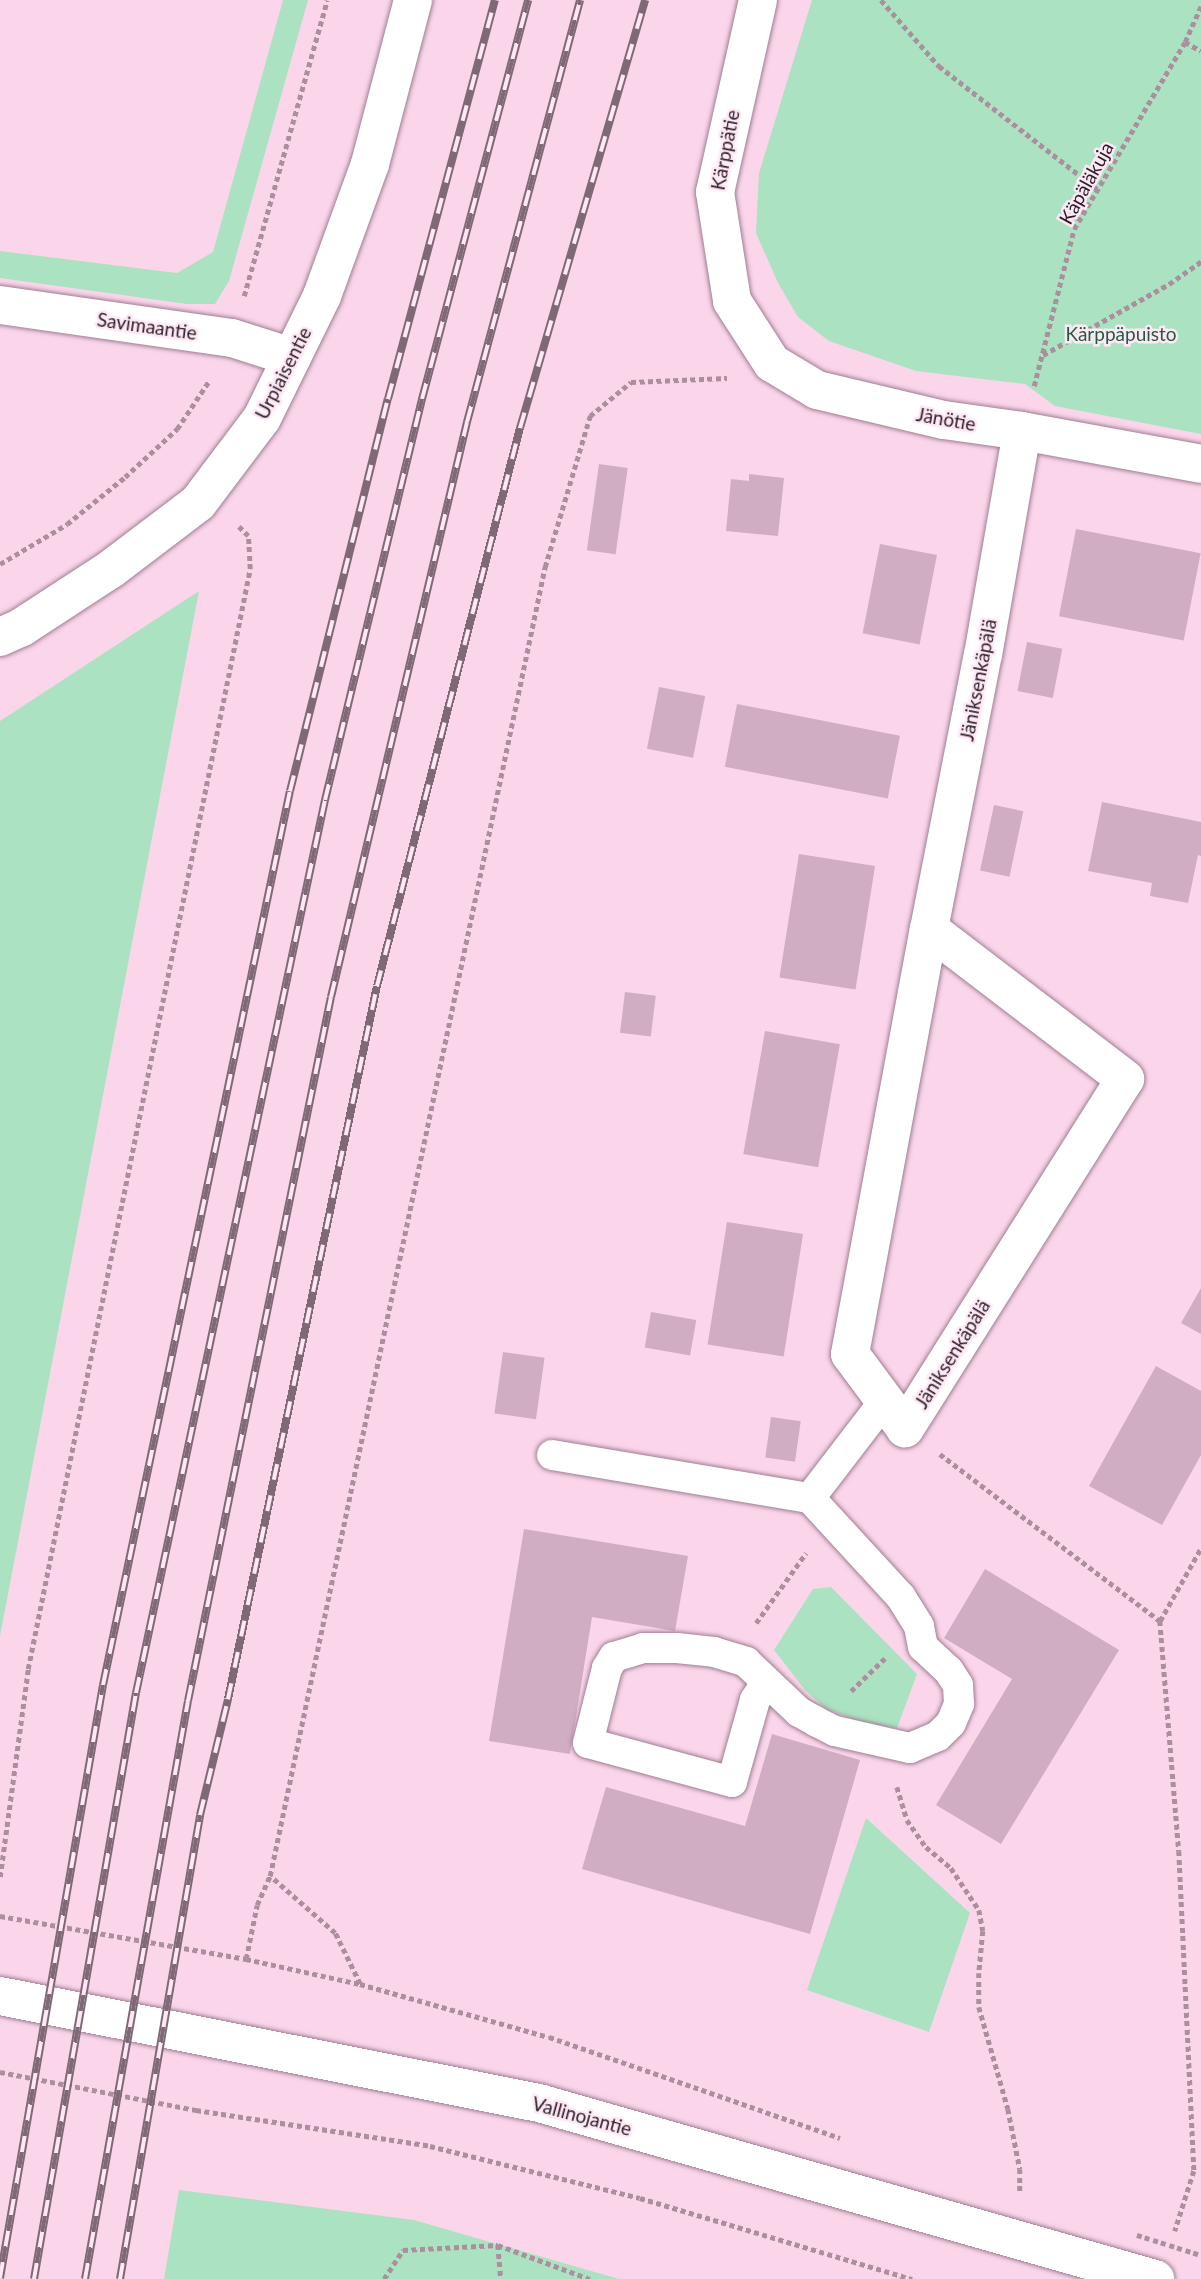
<!DOCTYPE html>
<html>
<head>
<meta charset="utf-8">
<style>
  body { margin:0 }
  #map { position:relative; width:1201px; height:2279px; overflow:hidden; background:#fbd6eb; font-family:Lato,sans-serif }
  div>[style] { position:absolute }
  .green>* { inset:0; background:#abe2c1 }
  .building>* { inset:0; background:#d1adc2; transform-origin:0 0 }
  .path>* { height:4.5px; margin-top:-2.25px; transform-origin:0; background:repeating-linear-gradient(90deg,#ab8f9f 0 5px,transparent 0 8.5px) }
  .roads { filter:drop-shadow(0 0 2px #9f7e92) drop-shadow(0 0 2px #9f7e92) }
  .lane>* { height:30px; margin:-15px; padding:0 15px; transform-origin:15px; border-radius:15px; background:#fff }
  .street>* { height:38px; margin:-19px; padding:0 19px; transform-origin:19px; border-radius:19px; background:#fff }
  .secondary>* { height:38px; margin:-19px; padding:0 19px; transform-origin:19px; border-radius:19px; background:#fff }
  .rail>* { height:8px; margin-top:-4px; transform-origin:0; background:repeating-linear-gradient(90deg,#ffe8f5 0 16px,#806977 0 32px); box-sizing:border-box; border-block:2px solid #806977 }
  .path-bridge>* { height:4.5px; margin-top:-2.25px; transform-origin:0; background:repeating-linear-gradient(90deg,#ab8f9f 0 5px,transparent 0 8.5px) }
  span { translate:-50% -50%; white-space:nowrap; text-align:center; line-height:1.15; -webkit-text-stroke:5px #ffe8f5; paint-order:stroke }
  .street-label { font-size:19px; color:#2b1e26 }
  .park-label { font-size:19px; color:#225c3e }
</style>
</head>
<body>
<div id="map">
  <div class="green">
    <div style="clip-path:polygon(283px 0,308px 0,229px 281px,215px 304px,187px 304px,0 278px,0 251px,177px 273px,213px 252px)"></div>
    <div style="clip-path:polygon(812px 0,1201px 0,1201px 434px,1055px 406px,1025px 384px,916px 371px,829px 341px,798px 317px,778px 283px,756px 233px,759px 173px)"></div>
    <div style="clip-path:polygon(199px 591px,0 1636px,0 721px)"></div>
    <div style="clip-path:polygon(831px 1587px,917px 1674px,897px 1728px,864px 1723px,826px 1709px,805px 1690px,774px 1650px,813px 1589px)"></div>
    <div style="clip-path:polygon(866px 1818px,970px 1913px,929px 2032px,807px 1990px)"></div>
    <div style="clip-path:polygon(179px 2190px,414px 2220px,619px 2279px,164px 2279px)"></div>
  </div>
  <div class="building">
    <div style="left:599px;top:464px;width:29px;height:87px;rotate:8deg"></div>
    <div style="clip-path:polygon(749px 474px,784px 478px,778px 536px,726px 531px,731px 479px,749px 481px)"></div>
    <div style="left:1076px;top:529px;width:127px;height:89px;rotate:11deg"></div>
    <div style="left:880px;top:544px;width:58px;height:91px;rotate:11deg"></div>
    <div style="left:1027px;top:642px;width:36px;height:50px;rotate:11deg"></div>
    <div style="left:659px;top:687px;width:47px;height:63px;rotate:11deg"></div>
    <div style="left:737px;top:704px;width:166px;height:64px;rotate:11deg"></div>
    <div style="clip-path:polygon(1102px 802px,1201px 822px,1201px 856px,1198px 855px,1188px 903px,1150px 896px,1152px 883px,1088px 871px)"></div>
    <div style="left:994px;top:805px;width:30px;height:67px;rotate:12deg"></div>
    <div style="left:799px;top:854px;width:77px;height:125px;rotate:9deg"></div>
    <div style="left:625px;top:992px;width:31px;height:41px;rotate:7deg"></div>
    <div style="left:765px;top:1031px;width:76px;height:125px;rotate:10deg"></div>
    <div style="left:727px;top:1222px;width:77px;height:124px;rotate:9deg"></div>
    <div style="clip-path:polygon(1201px 1288px,1201px 1334px,1181px 1323px)"></div>
    <div style="left:651px;top:1312px;width:46px;height:36px;rotate:10deg"></div>
    <div style="left:503px;top:1352px;width:42px;height:62px;rotate:8deg"></div>
    <div style="clip-path:polygon(1156px 1366px,1201px 1391px,1201px 1455px,1162px 1525px,1089px 1486px)"></div>
    <div style="left:771px;top:1417px;width:30px;height:41px;rotate:8deg"></div>
    <div style="clip-path:polygon(524px 1529px,688px 1556px,675px 1631px,592px 1617px,570px 1754px,489px 1741px)"></div>
    <div style="clip-path:polygon(985px 1569px,1119px 1650px,1001px 1844px,936px 1805px,1012px 1679px,944px 1638px)"></div>
    <div style="clip-path:polygon(772px 1734px,860px 1760px,810px 1934px,582px 1869px,606px 1787px,745px 1826px)"></div>
  </div>
  <div class="path">
    <div style="left:881px;top:0;width:88px;rotate:48.7deg"></div>
    <div style="left:939px;top:66px;width:200px;rotate:37.9deg"></div>
    <div style="left:1185px;top:42px;width:18px;rotate:29deg"></div>
    <div style="left:244px;top:296px;width:307px;rotate:-74.3deg"></div>
    <div style="left:1043px;top:355px;width:145px;rotate:-29.4deg"></div>
    <div style="left:1169px;top:284px;width:39px;rotate:-35deg"></div>
    <div style="left:1034px;top:386px;width:162px;rotate:-75.7deg"></div>
    <div style="left:1074px;top:229px;width:217px;rotate:-59.3deg"></div>
    <div style="left:1185px;top:42px;width:39px;rotate:-66deg"></div>
    <div style="left:0;top:564px;width:78px;rotate:-30.8deg"></div>
    <div style="left:67px;top:524px;width:75px;rotate:-39deg"></div>
    <div style="left:125px;top:477px;width:71px;rotate:-42.7deg"></div>
    <div style="left:177px;top:429px;width:58px;rotate:-56.3deg"></div>
    <div style="left:940px;top:1454px;width:276px;rotate:37.2deg"></div>
    <div style="left:1160px;top:1621px;width:231px;rotate:85.3deg"></div>
    <div style="left:1179px;top:1851px;width:320px;rotate:87.3deg"></div>
    <div style="left:1194px;top:2171px;width:63px;rotate:107.6deg"></div>
    <div style="left:1160px;top:1621px;width:84px;rotate:-60.7deg"></div>
    <div style="left:756px;top:1623px;width:86px;rotate:-54.5deg"></div>
    <div style="left:851px;top:1691px;width:47px;rotate:-44.1deg"></div>
    <div style="left:897px;top:1787px;width:34px;rotate:73deg"></div>
    <div style="left:907px;top:1820px;width:33px;rotate:55deg"></div>
    <div style="left:926px;top:1847px;width:33px;rotate:40deg"></div>
    <div style="left:951px;top:1868px;width:50px;rotate:56.3deg"></div>
    <div style="left:979px;top:1910px;width:21px;rotate:79deg"></div>
    <div style="left:983px;top:1931px;width:42px;rotate:95.4deg"></div>
    <div style="left:979px;top:1973px;width:34px;rotate:90deg"></div>
    <div style="left:979px;top:2007px;width:106px;rotate:74.1deg"></div>
    <div style="left:1008px;top:2109px;width:61px;rotate:78.7deg"></div>
    <div style="left:1020px;top:2169px;width:24px;rotate:90deg"></div>
    <div style="left:0;top:1877px;width:210px;rotate:-82.3deg"></div>
    <div style="left:28px;top:1669px;width:1122px;rotate:-78.59deg"></div>
    <div style="left:250px;top:569px;width:33px;rotate:-93deg"></div>
    <div style="left:248px;top:536px;width:13px;rotate:-135deg"></div>
    <div style="left:0;top:1916px;width:250px;rotate:9.9deg"></div>
    <div style="left:246px;top:1959px;width:117px;rotate:12.4deg"></div>
    <div style="left:360px;top:1984px;width:196px;rotate:15.7deg"></div>
    <div style="left:549px;top:2037px;width:308px;rotate:19.1deg"></div>
    <div style="left:246px;top:1959px;width:55px;rotate:-78.5deg"></div>
    <div style="left:257px;top:1905px;width:32px;rotate:-66deg"></div>
    <div style="left:360px;top:1984px;width:57px;rotate:-116.1deg"></div>
    <div style="left:335px;top:1933px;width:86px;rotate:-138.8deg"></div>
    <div style="left:270px;top:1876px;width:1338px;rotate:-78.14deg"></div>
    <div style="left:545px;top:567px;width:158px;rotate:-73.4deg"></div>
    <div style="left:590px;top:416px;width:53px;rotate:-39.7deg"></div>
    <div style="left:631px;top:382px;width:96px;rotate:-2.4deg"></div>
    <div style="left:0;top:2072px;width:200px;rotate:11deg"></div>
    <div style="left:196px;top:2110px;width:237px;rotate:8.7deg"></div>
    <div style="left:430px;top:2146px;width:216px;rotate:13.9deg"></div>
    <div style="left:640px;top:2198px;width:284px;rotate:16.6deg"></div>
    <div style="left:498px;top:2245px;width:34px;rotate:85deg"></div>
    <div style="left:384px;top:2279px;width:35px;rotate:-57deg"></div>
    <div style="left:403px;top:2250px;width:95px;rotate:-3deg"></div>
    <div style="left:498px;top:2245px;width:98px;rotate:20.3deg"></div>
  </div>
  <div class="roads">
    <div class="lane">
      <div style="left:552px;top:1455px;width:262px;rotate:9.5deg"></div>
      <div style="left:810px;top:1498px;width:125px;rotate:-52.5deg"></div>
      <div style="left:767px;top:1682px;width:22px;rotate:124deg"></div>
      <div style="left:755px;top:1700px;width:85px;rotate:105.7deg"></div>
      <div style="left:732px;top:1782px;width:149px;rotate:-164.8deg"></div>
      <div style="left:588px;top:1743px;width:77px;rotate:-75.8deg"></div>
      <div style="left:607px;top:1668px;width:13px;rotate:-58deg"></div>
      <div style="left:614px;top:1657px;width:30px;rotate:-17deg"></div>
      <div style="left:643px;top:1648px;width:34px"></div>
      <div style="left:677px;top:1648px;width:37px;rotate:6deg"></div>
      <div style="left:714px;top:1652px;width:34px;rotate:17deg"></div>
      <div style="left:746px;top:1662px;width:73px;rotate:43.3deg"></div>
      <div style="left:799px;top:1712px;width:21px;rotate:29deg"></div>
      <div style="left:817px;top:1722px;width:20px;rotate:27deg"></div>
      <div style="left:835px;top:1731px;width:77px;rotate:12.8deg"></div>
      <div style="left:910px;top:1748px;width:30px;rotate:-23deg"></div>
      <div style="left:938px;top:1736px;width:18px;rotate:-45deg"></div>
      <div style="left:951px;top:1723px;width:21px;rotate:-67deg"></div>
      <div style="left:959px;top:1704px;width:19px;rotate:-93deg"></div>
      <div style="left:958px;top:1685px;width:17px;rotate:-123deg"></div>
      <div style="left:949px;top:1671px;width:35px;rotate:-137deg"></div>
      <div style="left:923px;top:1647px;width:21px;rotate:-101deg"></div>
      <div style="left:919px;top:1626px;width:34px;rotate:-122deg"></div>
      <div style="left:901px;top:1597px;width:134px;rotate:-132.6deg"></div>
    </div>
    <div class="street">
      <div style="left:758px;top:0;width:197px;rotate:102.6deg"></div>
      <div style="left:715px;top:192px;width:110px;rotate:81.1deg"></div>
      <div style="left:732px;top:301px;width:74px;rotate:57.2deg"></div>
      <div style="left:772px;top:363px;width:52px;rotate:31deg"></div>
      <div style="left:817px;top:390px;width:130px;rotate:13.3deg"></div>
      <div style="left:944px;top:420px;width:79px;rotate:8deg"></div>
      <div style="left:1022px;top:431px;width:182px;rotate:10.4deg"></div>
      <div style="left:0;top:305px;width:234px;rotate:8.1deg"></div>
      <div style="left:232px;top:338px;width:63px;rotate:17.6deg"></div>
      <div style="left:929px;top:929px;width:247px;rotate:37.4deg"></div>
      <div style="left:1125px;top:1079px;width:413px;rotate:122.2deg"></div>
      <div style="left:905px;top:1428px;width:92px;rotate:-126.6deg"></div>
      <div style="left:850px;top:1354px;width:432px;rotate:-79.5deg"></div>
      <div style="left:929px;top:929px;width:279px;rotate:-78.9deg"></div>
      <div style="left:983px;top:655px;width:227px;rotate:-80.1deg"></div>
    </div>
    <div class="secondary">
      <div style="left:0;top:637px;width:24px;rotate:-24deg"></div>
      <div style="left:22px;top:627px;width:106px;rotate:-33.1deg"></div>
      <div style="left:111px;top:569px;width:109px;rotate:-37.2deg"></div>
      <div style="left:198px;top:503px;width:106px;rotate:-53deg"></div>
      <div style="left:262px;top:418px;width:136px;rotate:-63.8deg"></div>
      <div style="left:322px;top:296px;width:140px;rotate:-70deg"></div>
      <div style="left:370px;top:164px;width:170px;rotate:-75.3deg"></div>
      <div style="left:0;top:1996px;width:550px;rotate:11.23deg"></div>
      <div style="left:539px;top:2103px;width:641px;rotate:15.95deg"></div>
    </div>
  </div>
  <div class="rail">
    <div style="left:0;top:2278px;width:602px;rotate:-80.15deg"></div>
    <div style="left:103px;top:1685px;width:913px;rotate:-78.19deg"></div>
    <div style="left:290px;top:791px;width:404px;rotate:-76deg"></div>
    <div style="left:388px;top:399px;width:413px;rotate:-75deg"></div>
    <div style="left:34px;top:2279px;width:595px;rotate:-80.13deg"></div>
    <div style="left:136px;top:1693px;width:913px;rotate:-78.05deg"></div>
    <div style="left:325px;top:800px;width:413px;rotate:-76.4deg"></div>
    <div style="left:422px;top:399px;width:413px;rotate:-75.1deg"></div>
    <div style="left:85px;top:2279px;width:587px;rotate:-79.9deg"></div>
    <div style="left:188px;top:1701px;width:718px;rotate:-78.52deg"></div>
    <div style="left:331px;top:997px;width:591px;rotate:-76.69deg"></div>
    <div style="left:467px;top:422px;width:437px;rotate:-75deg"></div>
    <div style="left:120px;top:2279px;width:471px;rotate:-80.2deg"></div>
    <div style="left:200px;top:1815px;width:119px;rotate:-76.4deg"></div>
    <div style="left:228px;top:1699px;width:728px;rotate:-78.2deg"></div>
    <div style="left:377px;top:986px;width:576px;rotate:-75.63deg"></div>
    <div style="left:520px;top:428px;width:446px;rotate:-73.7deg"></div>
  </div>
  <div class="path-bridge">
    <div style="left:1137px;top:2235px;width:67px;rotate:17.4deg"></div>
  </div>
  <div class="street-label">
    <span style="left:725px;top:150px;rotate:-79deg">Kärppätie</span>
    <span style="left:1086px;top:183px;rotate:-61deg">Käpäläkuja</span>
    <span style="left:147px;top:326px;rotate:8deg">Savimaantie</span>
    <span style="left:283px;top:373px;rotate:-63deg">Urpiaisentie</span>
    <span style="left:946px;top:419px;rotate:10deg">Jänötie</span>
    <span style="left:978px;top:680px;rotate:-79deg">Jäniksenkäpälä</span>
    <span style="left:952px;top:1354px;rotate:-58deg">Jäniksenkäpälä</span>
    <span style="left:582px;top:2116px;rotate:15deg">Vallinojantie</span>
  </div>
  <div class="park-label">
    <span style="left:1121px;top:334px">Kärppäpuisto</span>
  </div>
</div>
</body>
</html>
